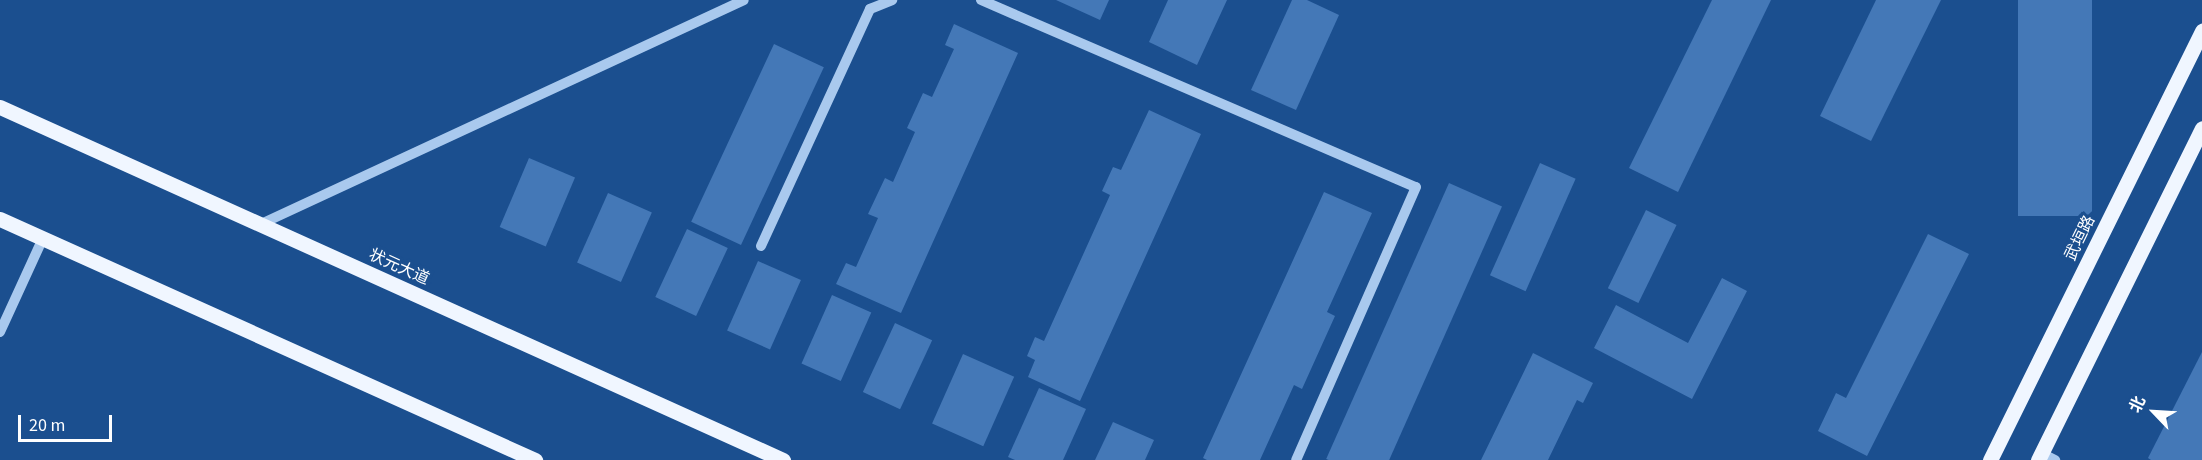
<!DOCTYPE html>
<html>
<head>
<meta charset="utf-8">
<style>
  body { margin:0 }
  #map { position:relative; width:2202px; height:460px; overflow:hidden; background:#1b4f8f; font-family:"Source Sans 3","Noto Sans SC",sans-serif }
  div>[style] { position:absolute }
  .building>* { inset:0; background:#4478b7; transform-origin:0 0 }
  .minor>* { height:10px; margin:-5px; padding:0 5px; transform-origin:5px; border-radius:5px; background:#a9c9ee }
  .major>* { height:15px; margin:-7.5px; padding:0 7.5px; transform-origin:7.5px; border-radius:7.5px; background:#f0f6ff }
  span { translate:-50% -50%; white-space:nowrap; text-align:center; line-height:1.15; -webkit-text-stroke:6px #1b4f8f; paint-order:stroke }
  .street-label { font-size:16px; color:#fff }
  .north { position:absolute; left:2124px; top:382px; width:60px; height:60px; -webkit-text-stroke:4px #1b4f8f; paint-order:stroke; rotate:295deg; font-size:16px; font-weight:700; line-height:24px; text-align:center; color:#fff }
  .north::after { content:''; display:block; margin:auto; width:21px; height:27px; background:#fff; clip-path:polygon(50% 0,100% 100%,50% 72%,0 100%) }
  .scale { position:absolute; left:18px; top:415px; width:94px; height:27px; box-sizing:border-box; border:3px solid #fff; border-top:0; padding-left:8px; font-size:18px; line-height:21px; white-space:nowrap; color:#fff; -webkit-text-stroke:4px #1b4f8f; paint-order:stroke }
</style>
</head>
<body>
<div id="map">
  <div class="building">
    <div style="clip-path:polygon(1056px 0,1109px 0,1100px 20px)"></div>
    <div style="clip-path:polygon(1168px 0,1227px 0,1197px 65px,1149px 42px)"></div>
    <div style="clip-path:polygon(1292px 0,1307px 0,1339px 15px,1296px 110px,1251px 90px)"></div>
    <div style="clip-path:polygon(1712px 0,1771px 0,1678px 192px,1629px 168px)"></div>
    <div style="clip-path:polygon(1876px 0,1941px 0,1871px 141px,1820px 116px)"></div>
    <div style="left:2018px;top:0;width:74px;height:216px"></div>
    <div style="clip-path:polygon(954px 24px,1018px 53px,901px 313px,836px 284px,846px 263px,856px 267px,878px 218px,868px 214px,885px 178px,893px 182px,915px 132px,907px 128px,923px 93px,932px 97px,954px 49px,945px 45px)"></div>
    <div style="left:774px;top:44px;width:55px;height:196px;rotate:25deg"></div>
    <div style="clip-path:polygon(1149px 110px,1201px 134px,1080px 401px,1028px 377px,1035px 360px,1027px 356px,1035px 337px,1044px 341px,1110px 195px,1102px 191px,1113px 167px,1121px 170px)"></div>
    <div style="left:529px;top:158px;width:50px;height:75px;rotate:23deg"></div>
    <div style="left:1540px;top:163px;width:39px;height:123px;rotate:24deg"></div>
    <div style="left:1449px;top:183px;width:58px;height:302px;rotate:24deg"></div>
    <div style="clip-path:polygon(1324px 192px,1372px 213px,1327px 312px,1335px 316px,1302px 389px,1294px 385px,1260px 460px,1207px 460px,1203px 458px)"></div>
    <div style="left:608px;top:193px;width:48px;height:76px;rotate:24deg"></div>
    <div style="left:1646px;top:210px;width:34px;height:87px;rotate:26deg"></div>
    <div style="left:687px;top:229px;width:45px;height:75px;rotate:25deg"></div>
    <div style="clip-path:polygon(1928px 234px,1969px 254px,1867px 456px,1818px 431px,1836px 393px,1846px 398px)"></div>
    <div style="left:758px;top:261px;width:47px;height:76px;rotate:24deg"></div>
    <div style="clip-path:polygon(1722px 278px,1747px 291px,1692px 399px,1594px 348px,1616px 305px,1688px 343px)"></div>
    <div style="left:832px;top:295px;width:43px;height:75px;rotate:24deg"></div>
    <div style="left:895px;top:323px;width:41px;height:76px;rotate:25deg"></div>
    <div style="clip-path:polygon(2202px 352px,2202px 460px,2151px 460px,2148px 458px)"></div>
    <div style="clip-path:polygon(1533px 353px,1593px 383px,1583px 403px,1577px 400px,1548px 460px,1481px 460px)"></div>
    <div style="left:963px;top:354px;width:56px;height:76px;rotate:24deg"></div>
    <div style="clip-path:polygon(1039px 388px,1086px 409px,1063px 460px,1015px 460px,1008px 457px)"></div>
    <div style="clip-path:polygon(1113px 422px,1154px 440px,1145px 460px,1095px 460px)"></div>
  </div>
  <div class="minor">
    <div style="left:981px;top:0;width:473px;rotate:23.3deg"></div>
    <div style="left:1416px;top:187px;width:298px;rotate:113.7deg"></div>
    <div style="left:261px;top:224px;width:532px;rotate:-24.88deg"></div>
    <div style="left:761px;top:246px;width:261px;rotate:-65.3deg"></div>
    <div style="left:870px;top:9px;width:24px;rotate:-22deg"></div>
    <div style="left:0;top:332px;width:103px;rotate:-65.4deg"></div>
    <div style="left:2041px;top:453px;width:16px;rotate:27deg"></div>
  </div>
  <div class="major">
    <div style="left:0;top:107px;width:859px;rotate:24.27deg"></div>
    <div style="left:0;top:219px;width:587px;rotate:24.25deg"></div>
    <div style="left:1990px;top:460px;width:479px;rotate:-63.7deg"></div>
    <div style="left:2038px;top:460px;width:370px;rotate:-63.7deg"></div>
  </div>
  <div class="street-label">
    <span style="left:2080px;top:238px;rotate:-64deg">武垣路</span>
    <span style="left:399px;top:267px;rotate:24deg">状元大道</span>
  </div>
  <div class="north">北</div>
  <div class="scale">20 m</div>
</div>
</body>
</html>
